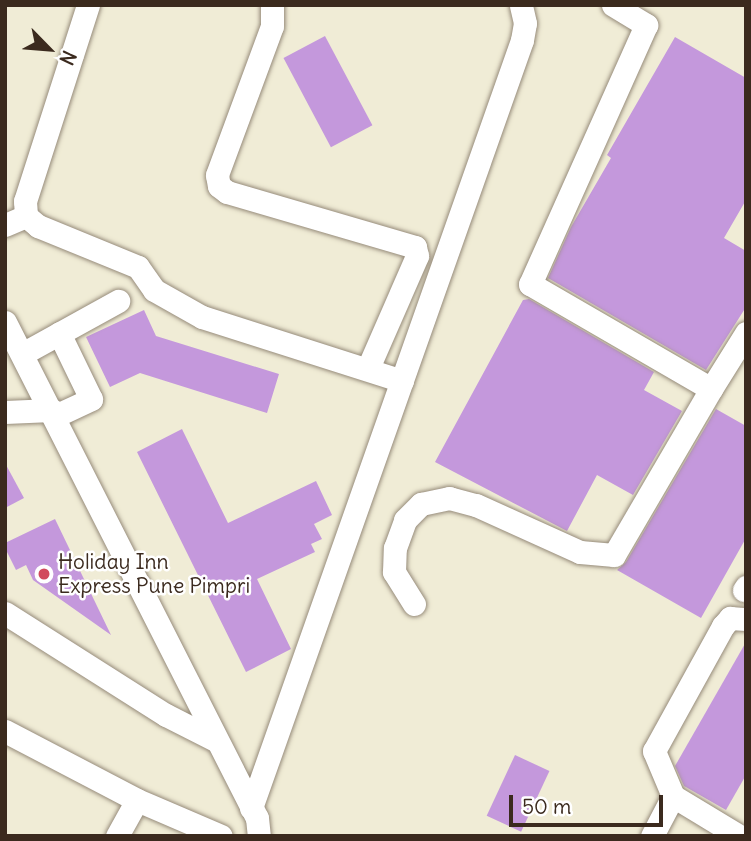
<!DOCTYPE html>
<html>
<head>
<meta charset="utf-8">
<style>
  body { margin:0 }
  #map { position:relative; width:751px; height:841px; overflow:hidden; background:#f0ecd6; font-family:Delius,sans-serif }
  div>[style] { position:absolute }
  .building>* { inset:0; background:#c498dc; transform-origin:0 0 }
  .roads { filter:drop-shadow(0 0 2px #968b7a) drop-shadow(0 0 2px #968b7a) }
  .minor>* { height:23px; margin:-11.5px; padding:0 11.5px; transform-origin:11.5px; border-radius:11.5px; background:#fff }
  .dots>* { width:19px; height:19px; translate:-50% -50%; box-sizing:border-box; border:4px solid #fff; border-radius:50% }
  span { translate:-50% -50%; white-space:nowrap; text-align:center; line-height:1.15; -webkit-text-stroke:5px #fff; paint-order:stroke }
  .poi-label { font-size:21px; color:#3b2a1e }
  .left { translate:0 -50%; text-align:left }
  .frame { position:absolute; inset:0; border:7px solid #3b2a1e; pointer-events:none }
  .north { position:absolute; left:14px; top:14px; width:70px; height:70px; -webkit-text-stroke:5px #fff; paint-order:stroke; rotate:115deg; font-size:19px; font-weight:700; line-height:28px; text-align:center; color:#3b2a1e }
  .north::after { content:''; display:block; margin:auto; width:24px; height:32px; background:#3b2a1e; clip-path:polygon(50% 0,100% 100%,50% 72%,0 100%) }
  .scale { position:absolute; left:509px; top:795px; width:154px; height:32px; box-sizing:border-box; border:4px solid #3b2a1e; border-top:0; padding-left:9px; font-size:21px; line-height:24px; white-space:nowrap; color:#3b2a1e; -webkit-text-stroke:5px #fff; paint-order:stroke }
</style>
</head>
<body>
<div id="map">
  <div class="building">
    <div style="left:325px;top:36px;width:101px;height:47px;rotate:62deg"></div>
    <div style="clip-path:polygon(675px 37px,746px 78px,746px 200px,724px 238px,746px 251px,746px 307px,706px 370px,548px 278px,571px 227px,611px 158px,607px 155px)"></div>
    <div style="clip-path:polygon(529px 299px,654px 372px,644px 390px,682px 411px,633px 495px,597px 475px,567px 531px,435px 462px,523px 300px)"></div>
    <div style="clip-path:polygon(144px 310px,156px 336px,279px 374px,267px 413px,140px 373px,110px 387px,86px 337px)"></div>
    <div style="clip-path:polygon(716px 409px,746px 426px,746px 538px,701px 618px,617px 570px,626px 562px)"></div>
    <div style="clip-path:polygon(182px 429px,228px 523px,316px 481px,332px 515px,314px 524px,322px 539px,311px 544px,315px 552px,257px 579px,291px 649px,246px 672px,137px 452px)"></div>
    <div style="clip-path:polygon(5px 463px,24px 498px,5px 508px)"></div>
    <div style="clip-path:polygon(55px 519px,111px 635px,33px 580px,26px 565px,16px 570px,5px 548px,5px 543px)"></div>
    <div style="clip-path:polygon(746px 642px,746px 775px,726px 810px,684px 786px,675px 766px)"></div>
    <div style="left:515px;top:755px;width:38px;height:67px;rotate:25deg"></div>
  </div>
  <div class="roads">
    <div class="minor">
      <div style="left:88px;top:5px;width:206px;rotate:107.8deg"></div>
      <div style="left:25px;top:201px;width:15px;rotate:86deg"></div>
      <div style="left:26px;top:216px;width:16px;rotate:40deg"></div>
      <div style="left:38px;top:226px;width:108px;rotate:22.3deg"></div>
      <div style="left:138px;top:267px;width:28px;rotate:55deg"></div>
      <div style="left:154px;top:290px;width:55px;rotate:29.4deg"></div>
      <div style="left:202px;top:317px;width:210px;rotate:17.7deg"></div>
      <div style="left:272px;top:5px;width:21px;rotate:90deg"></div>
      <div style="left:272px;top:26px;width:159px;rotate:110.3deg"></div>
      <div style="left:217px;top:175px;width:11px;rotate:80deg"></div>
      <div style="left:219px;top:186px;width:10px;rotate:37deg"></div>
      <div style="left:227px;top:192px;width:196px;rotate:16.3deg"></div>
      <div style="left:415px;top:247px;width:9px;rotate:77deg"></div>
      <div style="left:417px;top:256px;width:122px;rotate:113.6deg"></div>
      <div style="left:613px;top:5px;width:39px;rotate:31deg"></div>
      <div style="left:646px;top:25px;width:284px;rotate:114.1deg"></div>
      <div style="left:530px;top:284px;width:209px;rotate:30.1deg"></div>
      <div style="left:711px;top:389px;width:66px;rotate:-58deg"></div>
      <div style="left:5px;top:225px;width:23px;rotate:-23deg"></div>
      <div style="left:5px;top:322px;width:556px;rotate:63.07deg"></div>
      <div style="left:257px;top:818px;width:18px;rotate:84deg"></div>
      <div style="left:22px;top:354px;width:110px;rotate:-28.9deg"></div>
      <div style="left:5px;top:412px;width:47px;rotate:-2.4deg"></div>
      <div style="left:55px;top:416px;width:40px;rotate:-25deg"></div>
      <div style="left:91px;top:399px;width:73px;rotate:-115.9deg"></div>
      <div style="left:744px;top:590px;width:4px;rotate:-56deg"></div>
      <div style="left:414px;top:604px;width:38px;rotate:-122deg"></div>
      <div style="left:394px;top:572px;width:24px;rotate:-88deg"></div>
      <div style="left:395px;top:548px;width:30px;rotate:-70deg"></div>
      <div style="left:405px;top:520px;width:23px;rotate:-45deg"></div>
      <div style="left:421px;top:504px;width:29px;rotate:-12deg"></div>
      <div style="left:449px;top:498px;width:28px;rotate:15deg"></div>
      <div style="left:476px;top:505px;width:114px;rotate:24.3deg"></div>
      <div style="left:580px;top:552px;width:34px;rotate:5deg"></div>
      <div style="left:614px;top:555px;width:192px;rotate:-59.7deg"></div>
      <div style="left:5px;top:613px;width:191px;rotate:32.4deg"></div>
      <div style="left:166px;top:715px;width:57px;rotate:27deg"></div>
      <div style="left:5px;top:731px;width:149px;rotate:27.6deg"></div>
      <div style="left:137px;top:800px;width:91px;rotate:23.2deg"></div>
      <div style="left:673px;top:796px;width:77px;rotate:31.2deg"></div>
      <div style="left:251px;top:808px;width:814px;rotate:-70.56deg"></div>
      <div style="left:522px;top:40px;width:17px;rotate:-80deg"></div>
      <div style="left:525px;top:23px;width:18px;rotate:-103deg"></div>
      <div style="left:117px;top:836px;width:41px;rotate:-60.9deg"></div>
      <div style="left:652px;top:836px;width:45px;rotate:-62.3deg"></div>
      <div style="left:673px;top:796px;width:49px;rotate:-112.9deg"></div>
      <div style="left:654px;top:751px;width:143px;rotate:-61.1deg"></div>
      <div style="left:723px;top:626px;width:11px;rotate:-49deg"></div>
      <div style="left:730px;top:618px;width:16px;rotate:4deg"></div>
    </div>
  </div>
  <div class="dots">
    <div style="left:44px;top:574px;background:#d1495b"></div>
  </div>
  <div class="poi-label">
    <span class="left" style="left:58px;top:574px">Holiday Inn<br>Express Pune Pimpri</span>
  </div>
  <div class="frame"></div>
  <div class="north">N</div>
  <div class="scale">50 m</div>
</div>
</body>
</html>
